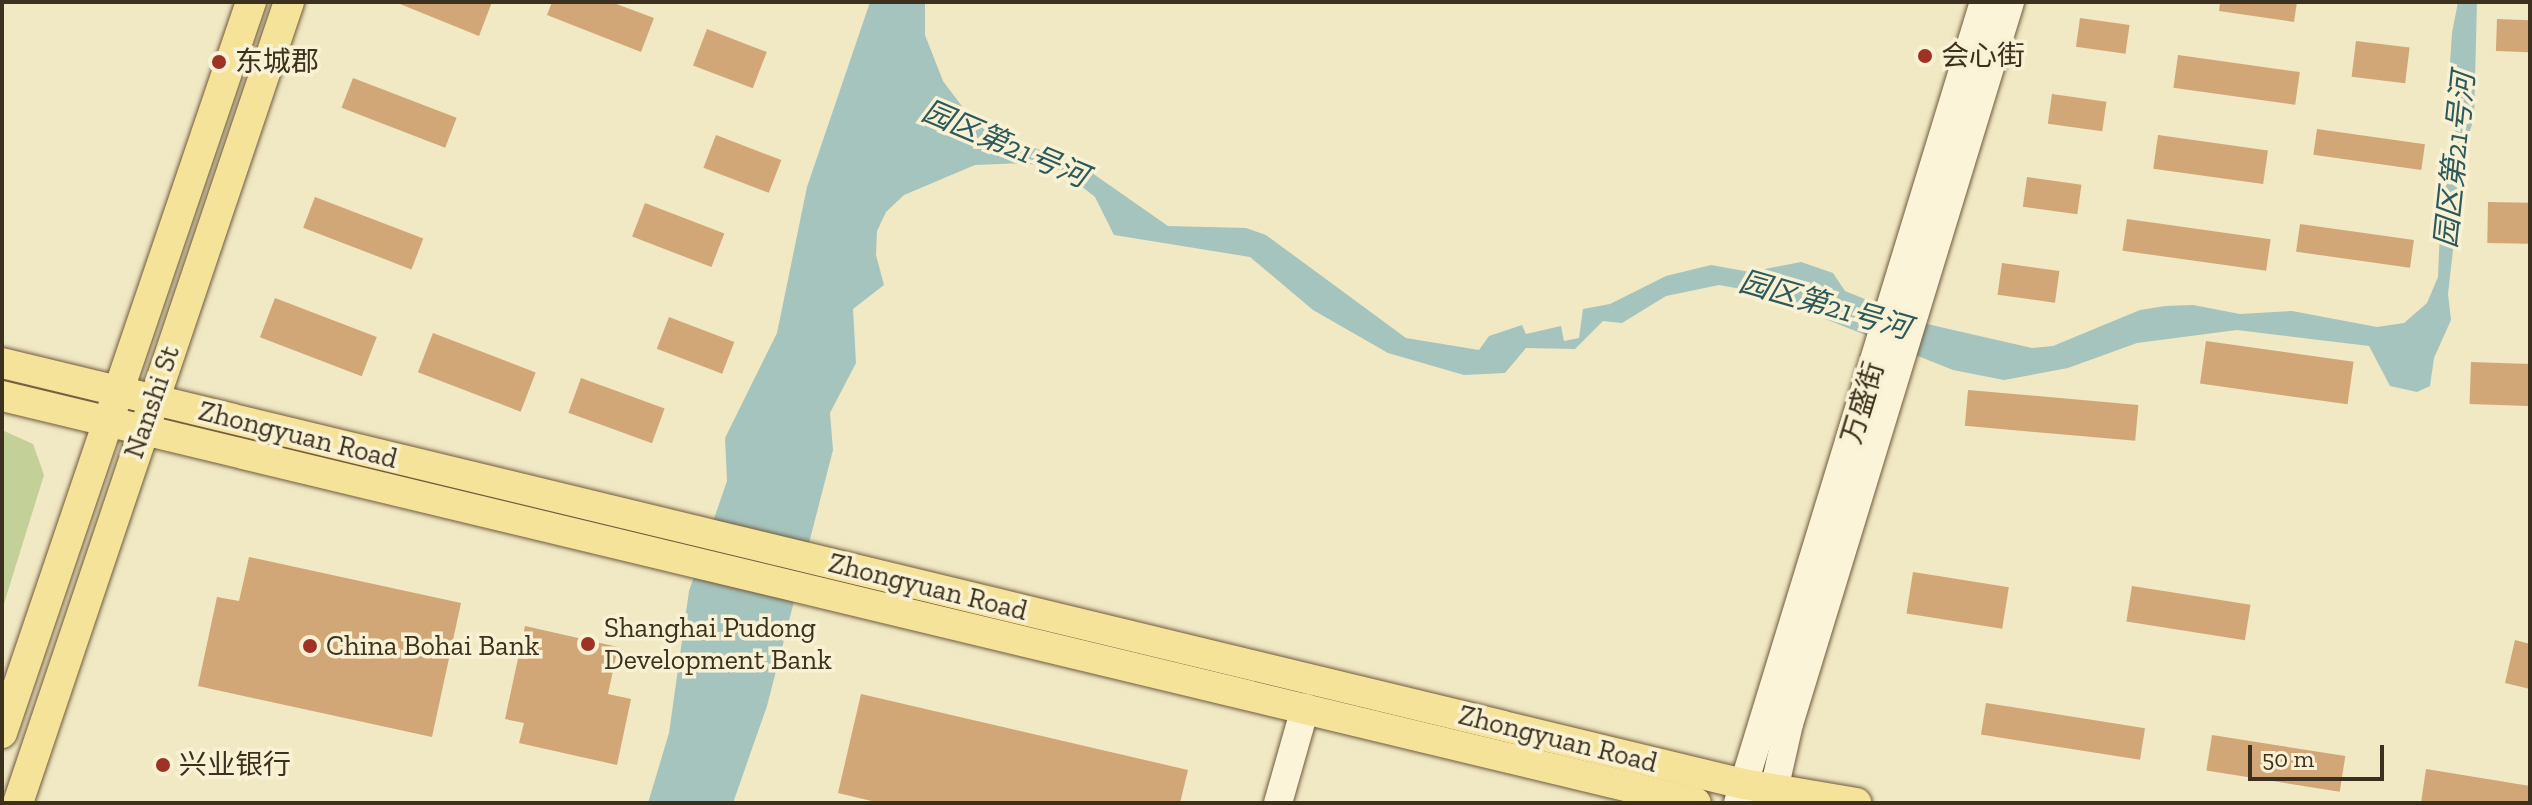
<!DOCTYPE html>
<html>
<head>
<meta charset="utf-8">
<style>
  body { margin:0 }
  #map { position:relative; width:2532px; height:805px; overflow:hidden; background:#f1e8c4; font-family:"Zilla Slab","Noto Sans SC",serif }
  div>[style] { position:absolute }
  .green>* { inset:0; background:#c3d097 }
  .water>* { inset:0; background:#a6c4be }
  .building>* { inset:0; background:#d1a778; transform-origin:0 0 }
  .roads { filter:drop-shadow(0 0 2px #6f5b3c) drop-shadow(0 0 2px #6f5b3c) }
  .secondary>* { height:28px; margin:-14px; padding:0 14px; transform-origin:14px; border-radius:14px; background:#fbf4d8 }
  .primary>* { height:30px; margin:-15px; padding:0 15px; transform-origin:15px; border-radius:15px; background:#f6e39a }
  .dots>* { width:22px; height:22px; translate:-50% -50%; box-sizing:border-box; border:4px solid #f8f1d4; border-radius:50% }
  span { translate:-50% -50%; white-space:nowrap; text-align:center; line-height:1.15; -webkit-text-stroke:7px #f8f1d4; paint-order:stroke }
  .poi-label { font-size:28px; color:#3c301e }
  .left { translate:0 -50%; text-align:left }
  .street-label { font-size:28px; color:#3c301e }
  .water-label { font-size:30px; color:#2c5a5c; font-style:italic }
  .frame { position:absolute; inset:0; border:4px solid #3c301e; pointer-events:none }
  .scale { position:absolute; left:2248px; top:745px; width:136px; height:36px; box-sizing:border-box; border:4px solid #3c301e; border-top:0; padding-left:10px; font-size:24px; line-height:28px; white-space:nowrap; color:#3c301e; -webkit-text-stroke:6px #f8f1d4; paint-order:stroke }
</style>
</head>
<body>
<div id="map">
  <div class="green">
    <div style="clip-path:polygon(2px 430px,33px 444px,44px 475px,2px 610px)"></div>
  </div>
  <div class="water">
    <div style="clip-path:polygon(870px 2px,925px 2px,925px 35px,943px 81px,964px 109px,995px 133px,1082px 166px,1168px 226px,1246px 228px,1266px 235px,1406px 338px,1479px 350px,1489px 336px,1522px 325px,1526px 334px,1561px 326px,1564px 341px,1579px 338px,1583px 309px,1610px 304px,1666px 276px,1711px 265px,1750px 272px,1801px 262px,1833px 273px,1845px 291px,1927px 324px,2032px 348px,2053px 346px,2140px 310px,2165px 306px,2193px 305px,2240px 314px,2292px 311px,2377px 327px,2404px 323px,2427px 303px,2438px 277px,2441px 204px,2455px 141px,2458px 91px,2450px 63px,2452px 33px,2458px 2px,2477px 2px,2474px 119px,2465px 145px,2448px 294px,2451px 320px,2434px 358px,2430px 386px,2417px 392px,2390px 386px,2369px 346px,2237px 330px,2137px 343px,2068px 368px,2004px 380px,1953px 370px,1758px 292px,1719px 285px,1666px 296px,1622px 323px,1603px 321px,1575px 349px,1526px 348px,1505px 373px,1464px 375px,1388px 353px,1313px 310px,1250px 257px,1114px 235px,1095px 197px,1061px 170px,1025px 163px,975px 165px,904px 195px,886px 212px,877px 231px,876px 255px,884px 285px,853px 309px,856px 363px,830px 413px,833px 450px,767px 706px,733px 803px,648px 803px,669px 733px,689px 591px,727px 481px,725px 438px,777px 333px,807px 187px)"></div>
  </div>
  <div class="building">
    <div style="clip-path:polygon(395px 2px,492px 2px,479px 36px)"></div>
    <div style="clip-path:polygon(552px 2px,611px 2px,654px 18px,641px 52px,547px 15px)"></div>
    <div style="clip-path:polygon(2220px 2px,2297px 2px,2294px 22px,2219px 11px)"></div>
    <div style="left:2080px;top:18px;width:50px;height:29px;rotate:8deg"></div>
    <div style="left:2497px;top:19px;width:33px;height:32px;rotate:2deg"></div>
    <div style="left:707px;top:29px;width:64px;height:39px;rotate:21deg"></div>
    <div style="left:2356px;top:41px;width:54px;height:36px;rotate:7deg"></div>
    <div style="left:2178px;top:55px;width:123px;height:33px;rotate:8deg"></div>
    <div style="left:353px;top:78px;width:111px;height:32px;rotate:21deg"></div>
    <div style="left:2052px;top:94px;width:55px;height:30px;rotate:8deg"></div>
    <div style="left:2317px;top:129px;width:109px;height:26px;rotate:8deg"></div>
    <div style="left:716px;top:135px;width:70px;height:35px;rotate:21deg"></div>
    <div style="left:2158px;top:135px;width:111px;height:34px;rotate:8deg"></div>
    <div style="left:2027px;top:177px;width:55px;height:30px;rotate:8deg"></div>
    <div style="left:315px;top:197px;width:116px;height:33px;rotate:21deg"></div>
    <div style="left:2488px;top:202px;width:42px;height:41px;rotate:1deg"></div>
    <div style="left:645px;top:203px;width:85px;height:36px;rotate:21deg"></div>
    <div style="left:2127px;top:219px;width:145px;height:32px;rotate:8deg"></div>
    <div style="left:2300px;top:224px;width:115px;height:28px;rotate:8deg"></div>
    <div style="left:2002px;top:263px;width:58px;height:32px;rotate:8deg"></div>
    <div style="left:275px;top:298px;width:109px;height:42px;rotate:21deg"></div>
    <div style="left:669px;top:317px;width:70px;height:34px;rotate:21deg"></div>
    <div style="left:433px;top:333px;width:110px;height:42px;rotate:21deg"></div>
    <div style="left:2206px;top:341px;width:149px;height:43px;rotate:8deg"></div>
    <div style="left:2471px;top:362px;width:59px;height:42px;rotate:2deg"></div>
    <div style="left:581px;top:378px;width:89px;height:37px;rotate:20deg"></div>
    <div style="left:1968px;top:390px;width:171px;height:36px;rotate:5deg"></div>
    <div style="clip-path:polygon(249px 557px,461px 603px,432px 737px,198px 686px,217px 597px,239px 601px)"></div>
    <div style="left:1913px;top:572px;width:97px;height:42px;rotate:9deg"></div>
    <div style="left:2132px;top:586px;width:120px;height:36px;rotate:9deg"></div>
    <div style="clip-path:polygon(525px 626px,618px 647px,608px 694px,631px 699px,617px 765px,519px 743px,524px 723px,505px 719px)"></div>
    <div style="clip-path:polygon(2515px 640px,2530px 644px,2530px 689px,2505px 683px)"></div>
    <div style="clip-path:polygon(861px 694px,1188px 770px,1180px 803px,880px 803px,838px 793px)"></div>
    <div style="left:1986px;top:703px;width:161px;height:32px;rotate:9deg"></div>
    <div style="left:2212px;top:735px;width:135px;height:36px;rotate:9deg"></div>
    <div style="clip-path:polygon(2426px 769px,2530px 786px,2530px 803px,2421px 803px)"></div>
  </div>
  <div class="roads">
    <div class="secondary">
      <div style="left:1278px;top:803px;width:99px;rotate:-74.1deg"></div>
      <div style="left:1738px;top:803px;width:838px;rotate:-72.93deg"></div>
      <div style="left:1771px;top:803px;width:81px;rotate:-77.2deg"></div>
      <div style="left:1789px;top:724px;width:755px;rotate:-72.98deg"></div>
    </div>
    <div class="primary">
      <div style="left:2px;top:363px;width:1792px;rotate:13.59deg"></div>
      <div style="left:1744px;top:784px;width:114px;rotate:9.6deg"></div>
      <div style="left:2px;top:396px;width:1742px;rotate:13.51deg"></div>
      <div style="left:2px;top:733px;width:772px;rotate:-71.19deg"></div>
      <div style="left:18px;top:803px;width:846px;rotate:-71.31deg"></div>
    </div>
  </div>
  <div class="dots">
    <div style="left:1925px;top:56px;background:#9f3225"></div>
    <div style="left:219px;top:62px;background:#9f3225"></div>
    <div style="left:588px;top:644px;background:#9f3225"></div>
    <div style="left:310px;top:646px;background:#9f3225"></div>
    <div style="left:163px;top:765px;background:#9f3225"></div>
  </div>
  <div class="poi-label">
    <span class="left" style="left:1941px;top:56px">会心街</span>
    <span class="left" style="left:235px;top:62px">东城郡</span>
    <span class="left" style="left:604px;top:644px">Shanghai Pudong<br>Development Bank</span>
    <span class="left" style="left:326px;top:646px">China Bohai Bank</span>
    <span class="left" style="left:179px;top:765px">兴业银行</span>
  </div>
  <div class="street-label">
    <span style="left:152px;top:402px;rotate:-71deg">Nanshi St</span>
    <span style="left:1863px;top:403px;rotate:-73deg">万盛街</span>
    <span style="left:298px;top:435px;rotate:14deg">Zhongyuan Road</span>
    <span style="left:928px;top:587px;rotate:14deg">Zhongyuan Road</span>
    <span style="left:1558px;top:739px;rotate:14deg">Zhongyuan Road</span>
  </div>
  <div class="water-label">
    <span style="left:1005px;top:144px;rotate:23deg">园区第21号河</span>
    <span style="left:2455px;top:160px;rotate:-84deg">园区第21号河</span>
    <span style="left:1825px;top:305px;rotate:16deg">园区第21号河</span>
  </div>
  <div class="frame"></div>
  <div class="scale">50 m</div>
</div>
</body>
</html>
